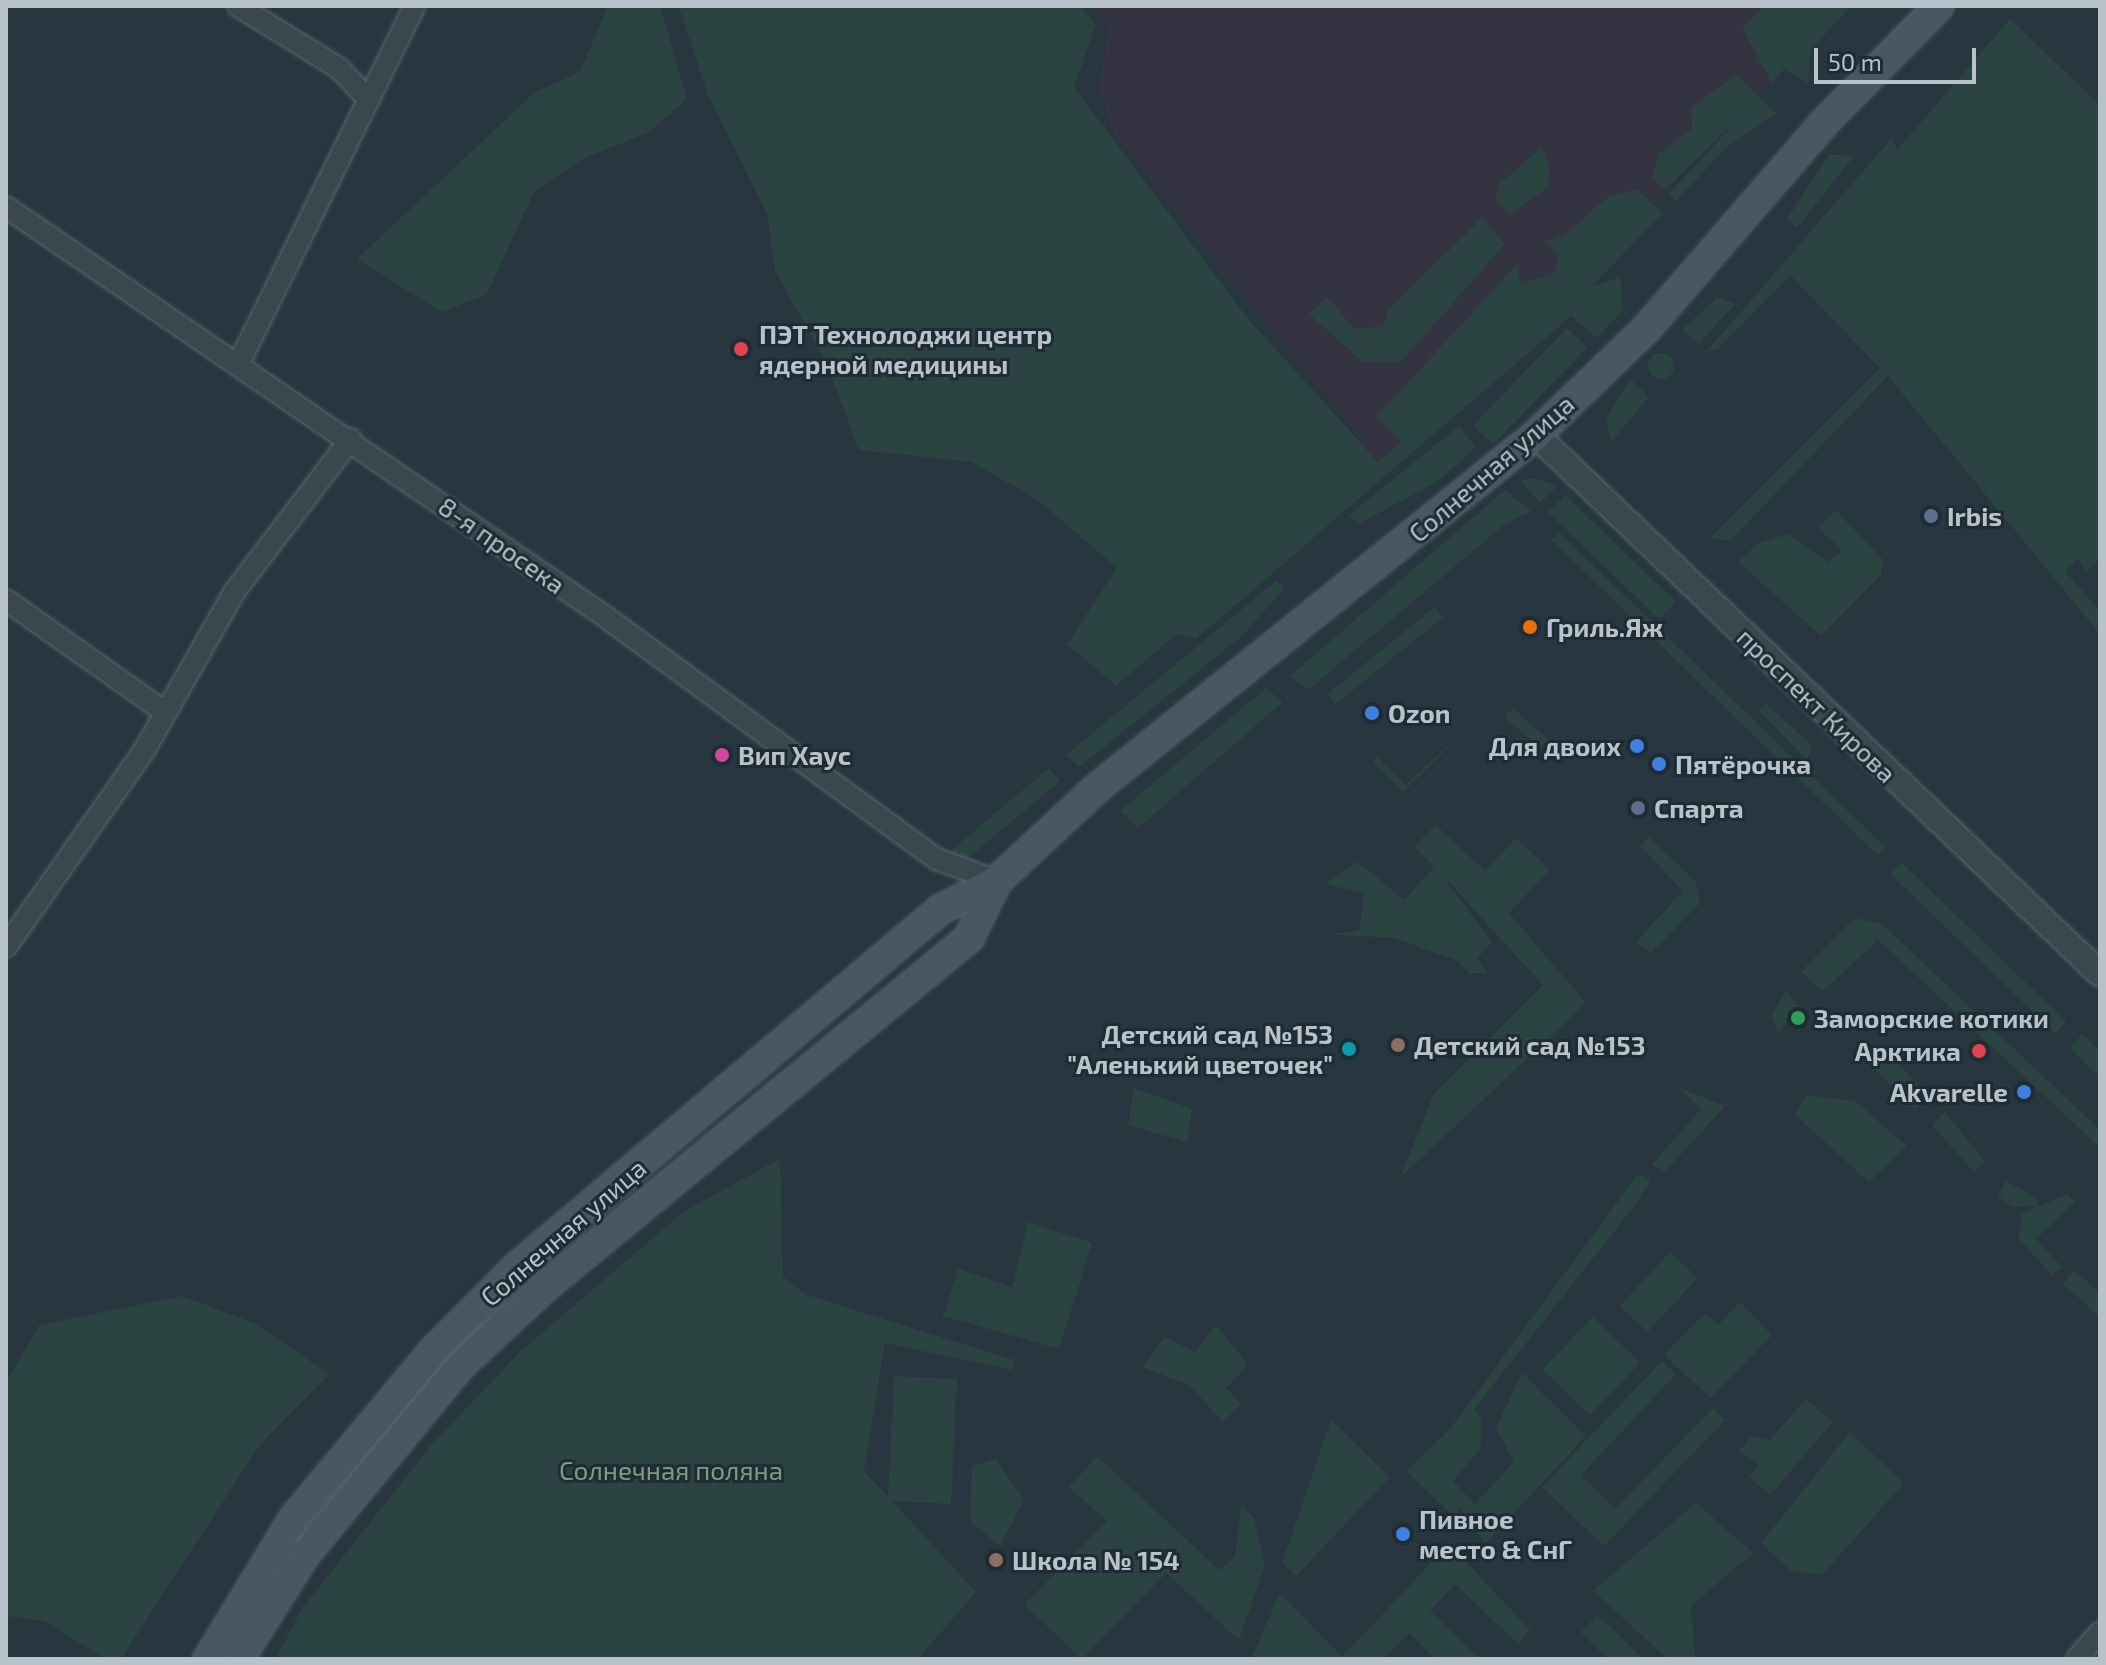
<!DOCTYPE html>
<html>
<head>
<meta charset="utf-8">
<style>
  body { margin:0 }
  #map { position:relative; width:2106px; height:1665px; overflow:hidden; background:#27363f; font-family:"Exo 2",sans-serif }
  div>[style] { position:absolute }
  .medical>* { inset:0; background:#333341 }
  .green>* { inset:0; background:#2c4441; transform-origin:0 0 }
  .round { border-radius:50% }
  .roads { filter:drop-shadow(0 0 2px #59656d) drop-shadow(0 0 2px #59656d) }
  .minor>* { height:20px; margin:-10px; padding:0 10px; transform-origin:10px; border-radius:10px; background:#3b474f }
  .tertiary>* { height:24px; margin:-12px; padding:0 12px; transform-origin:12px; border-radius:12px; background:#3b474f }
  .secondary>* { height:28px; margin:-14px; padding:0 14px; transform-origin:14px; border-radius:14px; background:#495762 }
  .dots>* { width:22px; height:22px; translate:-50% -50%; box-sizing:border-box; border:4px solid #202c35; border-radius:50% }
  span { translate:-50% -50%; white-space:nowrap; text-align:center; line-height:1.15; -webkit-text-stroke:6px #202c35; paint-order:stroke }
  .poi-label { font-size:26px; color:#b7c2ca; font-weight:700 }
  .left { translate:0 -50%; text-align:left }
  .right { translate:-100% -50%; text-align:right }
  .street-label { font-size:26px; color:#b7c2ca }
  .park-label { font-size:26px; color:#779f79 }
  .frame { position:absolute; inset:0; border:8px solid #b7c2ca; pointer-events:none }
  .scale { position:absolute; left:1814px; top:48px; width:162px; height:36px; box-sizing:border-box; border:4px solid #b7c2ca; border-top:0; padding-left:10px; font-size:24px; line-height:28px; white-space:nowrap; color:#b7c2ca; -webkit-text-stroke:6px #202c35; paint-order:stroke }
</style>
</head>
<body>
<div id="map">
  <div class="medical">
    <div style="clip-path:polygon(1091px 6px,1843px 6px,1532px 331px,1379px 462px,1113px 134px,1099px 88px,1108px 28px)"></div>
  </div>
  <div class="green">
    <div style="clip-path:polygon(608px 6px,660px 6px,687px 99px,649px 132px,582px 159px,534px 192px,487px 294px,442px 312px,357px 259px,535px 92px,580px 72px)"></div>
    <div style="clip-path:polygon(679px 6px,1080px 6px,1096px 25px,1074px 87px,1249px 320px,1378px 462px,1402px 442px,1377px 416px,1518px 263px,1520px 284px,1556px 272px,1558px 252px,1544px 242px,1567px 233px,1609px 196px,1637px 189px,1663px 213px,1592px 286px,1620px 277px,1623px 310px,1597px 338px,1571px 316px,1196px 639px,1177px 634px,1116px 686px,1067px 644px,1117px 568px,1038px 500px,972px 462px,859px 450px,826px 362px,775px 271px,767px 214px,708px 95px)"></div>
    <div style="clip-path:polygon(1763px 6px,1851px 6px,1810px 51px,1808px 83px,1784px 69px,1772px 83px,1742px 28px)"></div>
    <div style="clip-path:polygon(2010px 19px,2100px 105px,2100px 558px,2086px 573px,2078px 558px,2065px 571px,2100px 611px,2100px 634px,1888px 376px,1730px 541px,1710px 538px,1880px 368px,1790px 275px,1718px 349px,1706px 352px,1892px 138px,1897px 150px)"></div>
    <div style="clip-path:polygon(1736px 74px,1776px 114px,1727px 147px,1676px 201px,1668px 195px,1740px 117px,1666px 189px,1652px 179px,1658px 154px,1692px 129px,1691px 108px)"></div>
    <div style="clip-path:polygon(1542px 147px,1550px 167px,1547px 187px,1511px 215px,1496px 199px,1498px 185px)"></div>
    <div style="clip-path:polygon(1830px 154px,1854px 156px,1797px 228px,1787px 219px)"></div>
    <div style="clip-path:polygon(1482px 218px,1505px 244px,1401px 362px,1363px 362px,1309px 314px,1327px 297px,1354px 328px,1383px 327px,1389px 309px)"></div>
    <div style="clip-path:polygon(1717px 297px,1735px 304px,1699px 344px,1682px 330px)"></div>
    <div style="left:1567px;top:328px;width:28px;height:135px;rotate:44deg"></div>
    <div class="round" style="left:1648px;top:353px;width:26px;height:26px"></div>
    <div style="clip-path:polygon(1630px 379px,1649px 397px,1611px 442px,1606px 418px)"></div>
    <div style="clip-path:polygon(1459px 426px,1476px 447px,1437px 482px,1358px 524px,1349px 515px)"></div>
    <div style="clip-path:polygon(1530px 478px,1547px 482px,1557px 486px,1540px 503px,1520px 481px)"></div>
    <div style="clip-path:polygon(1505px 490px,1531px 511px,1504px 525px,1308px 690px,1290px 676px)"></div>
    <div style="left:1565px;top:495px;width:154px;height:24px;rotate:44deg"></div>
    <div style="clip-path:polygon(1836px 510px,1883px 560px,1881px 575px,1821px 636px,1738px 562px,1757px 544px,1788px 534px,1828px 562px,1842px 550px,1818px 528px)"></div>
    <div style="left:1559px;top:532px;width:454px;height:11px;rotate:44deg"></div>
    <div style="clip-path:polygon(1277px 580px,1284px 589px,1241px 637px,1079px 767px,1066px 755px)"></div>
    <div style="left:1435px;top:607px;width:13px;height:138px;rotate:51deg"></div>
    <div style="clip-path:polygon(1266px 688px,1283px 702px,1138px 828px,1120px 811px)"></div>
    <div style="clip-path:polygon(1766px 704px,1812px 745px,1807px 760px,1759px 711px)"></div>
    <div style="left:1513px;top:708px;width:47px;height:12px;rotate:42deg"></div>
    <div style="clip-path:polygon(1470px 726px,1403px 792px,1373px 763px,1377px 757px,1405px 785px)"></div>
    <div style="left:1049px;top:768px;width:17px;height:129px;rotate:50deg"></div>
    <div style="clip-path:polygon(1436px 825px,1485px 871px,1516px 838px,1550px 870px,1509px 913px,1586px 1003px,1400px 1178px,1434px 1094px,1543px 985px,1441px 874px,1492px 942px,1477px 959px,1488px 973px,1470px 974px,1458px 961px,1394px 938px,1325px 934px,1359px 931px,1364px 894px,1325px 883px,1358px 862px,1404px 900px,1434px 867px,1414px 847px)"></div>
    <div style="clip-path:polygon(1649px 837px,1696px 882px,1700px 903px,1651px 953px,1636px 942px,1683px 891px,1640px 846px)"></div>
    <div style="left:1901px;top:862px;width:230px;height:16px;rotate:44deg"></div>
    <div style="clip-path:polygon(1855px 918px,1882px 924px,2100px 1130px,2100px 1140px,2096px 1144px,1872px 934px,1877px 941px,1823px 991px,1801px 972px)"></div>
    <div style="clip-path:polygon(1786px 991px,1800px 1007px,1778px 1033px,1771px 1016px)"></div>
    <div style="clip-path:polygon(2082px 1034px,2100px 1051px,2100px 1077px,2070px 1048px)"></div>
    <div style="clip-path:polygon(1866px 1050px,1879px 1061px,1886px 1053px,1918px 1084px,1909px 1092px,1920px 1103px,1915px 1109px,1861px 1055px)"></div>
    <div style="clip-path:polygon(1677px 1087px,1725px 1106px,1664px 1173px,1652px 1164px,1701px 1109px)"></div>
    <div style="clip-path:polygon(1134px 1088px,1192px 1109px,1187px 1142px,1128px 1125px)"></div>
    <div style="clip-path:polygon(1806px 1095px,1855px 1101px,1907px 1146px,1869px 1182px,1795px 1115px)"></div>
    <div style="clip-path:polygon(1945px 1112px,1985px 1161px,1974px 1172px,1932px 1125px)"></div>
    <div style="clip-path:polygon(780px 1159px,783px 1276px,804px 1294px,1014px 1360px,1012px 1370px,885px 1343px,864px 1471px,888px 1497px,894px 1376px,957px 1379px,951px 1504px,892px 1501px,976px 1592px,918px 1659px,276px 1659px,301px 1610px,432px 1444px,521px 1351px,686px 1210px)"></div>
    <div style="clip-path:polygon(1638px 1174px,1651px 1180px,1636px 1204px,1474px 1409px,1482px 1419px,1480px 1449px,1453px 1481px,1475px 1504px,1514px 1462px,1496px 1428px,1522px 1373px,1586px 1436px,1485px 1544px,1458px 1506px,1462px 1524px,1406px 1471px,1449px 1430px)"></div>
    <div style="clip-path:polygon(2006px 1181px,2037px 1198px,2037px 1206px,2012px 1207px,1998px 1196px)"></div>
    <div style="clip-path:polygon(2067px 1194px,2075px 1202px,2036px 1239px,2062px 1267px,2052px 1275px,2019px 1239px,2021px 1214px)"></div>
    <div style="clip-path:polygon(1028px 1222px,1092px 1243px,1059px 1349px,943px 1316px,958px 1269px,1012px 1287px)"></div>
    <div style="left:1670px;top:1252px;width:38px;height:74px;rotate:43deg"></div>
    <div style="clip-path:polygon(2074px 1270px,2100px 1293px,2100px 1317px,2063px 1284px)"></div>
    <div style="clip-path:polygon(182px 1296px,254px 1323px,329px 1374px,259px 1446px,121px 1659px,106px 1659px,44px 1621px,6px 1616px,6px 1382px,39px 1325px)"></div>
    <div style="clip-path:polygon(1740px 1302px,1772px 1335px,1711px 1398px,1664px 1355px,1705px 1313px,1718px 1325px)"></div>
    <div style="left:1593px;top:1317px;width:66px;height:73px;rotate:44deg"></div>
    <div style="clip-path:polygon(1216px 1325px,1248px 1365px,1226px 1388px,1241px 1404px,1223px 1422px,1189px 1385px,1142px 1367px,1165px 1337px,1195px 1352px)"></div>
    <div style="clip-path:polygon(1662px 1361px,1676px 1374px,1581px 1475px,1615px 1509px,1713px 1408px,1725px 1420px,1604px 1546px,1542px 1487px)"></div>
    <div style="clip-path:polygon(1806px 1399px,1833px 1422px,1770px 1495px,1749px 1477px,1759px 1465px,1739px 1451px,1751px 1436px,1770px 1440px)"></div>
    <div style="clip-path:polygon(1331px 1420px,1390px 1477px,1296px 1576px,1282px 1563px)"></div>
    <div style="clip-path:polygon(1850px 1432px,1904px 1483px,1822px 1575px,1791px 1571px,1761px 1543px)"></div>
    <div style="clip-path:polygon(1097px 1456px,1219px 1570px,1235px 1557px,1241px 1506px,1254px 1518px,1265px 1566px,1239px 1640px,1166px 1573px,1082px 1659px,1024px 1605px,1107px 1521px,1069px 1487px)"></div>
    <div style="clip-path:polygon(996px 1459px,1024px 1500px,1000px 1546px,970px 1522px,972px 1466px)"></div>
    <div style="clip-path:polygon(1696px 1503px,1753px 1553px,1691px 1606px,1695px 1659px,1668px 1659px,1593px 1591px)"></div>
    <div style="clip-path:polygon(1449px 1544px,1530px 1630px,1518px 1644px,1455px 1584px,1430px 1611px,1480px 1659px,1436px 1659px,1409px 1633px,1384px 1659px,1251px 1659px,1280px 1593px,1342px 1657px)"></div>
    <div style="clip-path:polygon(1597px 1616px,1603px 1620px,1643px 1659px,1608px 1659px,1581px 1632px)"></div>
  </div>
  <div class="roads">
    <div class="minor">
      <div style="left:238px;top:6px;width:120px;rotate:31.7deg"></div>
      <div style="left:340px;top:69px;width:41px;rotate:47deg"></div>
      <div style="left:6px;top:207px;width:723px;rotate:34.35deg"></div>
      <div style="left:603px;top:615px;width:413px;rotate:36.2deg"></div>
      <div style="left:936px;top:859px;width:65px;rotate:19.8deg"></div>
      <div style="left:238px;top:365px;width:400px;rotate:-63.8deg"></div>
      <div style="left:6px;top:600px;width:194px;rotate:35.2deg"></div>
      <div style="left:6px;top:947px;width:240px;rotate:-54.9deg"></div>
      <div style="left:144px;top:751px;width:184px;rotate:-60.4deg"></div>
      <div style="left:235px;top:591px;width:191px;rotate:-52.7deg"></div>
      <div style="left:2077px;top:1659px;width:35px;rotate:-49deg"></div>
    </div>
    <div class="tertiary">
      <div style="left:1536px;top:435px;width:780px;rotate:43.7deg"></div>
    </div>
    <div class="secondary">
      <div style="left:208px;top:1659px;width:165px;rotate:-58.6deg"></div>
      <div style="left:294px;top:1518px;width:217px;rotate:-50.2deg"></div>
      <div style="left:433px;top:1351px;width:119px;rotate:-45deg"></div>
      <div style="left:517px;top:1267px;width:555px;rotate:-40.18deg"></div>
      <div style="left:941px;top:909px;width:63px;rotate:-26.6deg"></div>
      <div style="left:997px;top:881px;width:137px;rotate:-42.9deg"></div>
      <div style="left:1097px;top:788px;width:563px;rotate:-38.8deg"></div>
      <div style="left:1536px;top:435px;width:154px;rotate:-43.9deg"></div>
      <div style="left:1647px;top:328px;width:268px;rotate:-49.2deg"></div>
      <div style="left:1822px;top:125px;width:167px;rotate:-45.5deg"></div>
      <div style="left:239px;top:1659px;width:122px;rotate:-57.7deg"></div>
      <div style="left:304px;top:1556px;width:244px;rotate:-50.6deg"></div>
      <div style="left:459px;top:1367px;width:116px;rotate:-42.9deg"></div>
      <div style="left:544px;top:1288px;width:551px;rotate:-39.47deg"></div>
      <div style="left:969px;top:938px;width:64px;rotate:-63.8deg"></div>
    </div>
  </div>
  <div class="dots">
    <div style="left:741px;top:349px;background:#e0444e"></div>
    <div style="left:1931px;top:516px;background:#5c6f8a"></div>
    <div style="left:1530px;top:627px;background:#e8710a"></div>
    <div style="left:1372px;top:713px;background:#3f7fe0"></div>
    <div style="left:1637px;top:746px;background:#3f7fe0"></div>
    <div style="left:722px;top:755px;background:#d1479c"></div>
    <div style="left:1659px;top:764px;background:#3f7fe0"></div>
    <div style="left:1638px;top:808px;background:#5c6f8a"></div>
    <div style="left:1798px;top:1018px;background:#2e9e5b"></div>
    <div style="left:1398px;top:1045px;background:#8d6e63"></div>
    <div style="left:1349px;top:1049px;background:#0f9aa8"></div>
    <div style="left:1979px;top:1051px;background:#e0444e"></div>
    <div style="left:2024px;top:1092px;background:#3f7fe0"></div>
    <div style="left:1403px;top:1534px;background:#3f7fe0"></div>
    <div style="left:996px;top:1560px;background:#8d6e63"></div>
  </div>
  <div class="poi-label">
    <span class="left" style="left:759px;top:349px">ПЭТ Технолоджи центр<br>ядерной медицины</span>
    <span class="left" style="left:1947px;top:516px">Irbis</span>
    <span class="left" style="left:1546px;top:627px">Гриль.Яж</span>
    <span class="left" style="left:1388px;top:713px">Ozon</span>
    <span class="right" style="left:1621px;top:746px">Для двоих</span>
    <span class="left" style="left:738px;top:755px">Вип Хаус</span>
    <span class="left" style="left:1675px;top:764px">Пятёрочка</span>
    <span class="left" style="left:1654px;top:808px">Спарта</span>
    <span class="left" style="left:1814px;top:1018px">Заморские котики</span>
    <span class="right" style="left:1333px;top:1049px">Детский сад №153<br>"Аленький цветочек"</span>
    <span class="left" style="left:1414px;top:1045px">Детский сад №153</span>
    <span class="right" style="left:1961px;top:1051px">Арктика</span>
    <span class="right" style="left:2008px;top:1092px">Akvarelle</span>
    <span class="left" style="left:1419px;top:1534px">Пивное<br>место &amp; СнГ</span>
    <span class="left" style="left:1012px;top:1560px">Школа № 154</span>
  </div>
  <div class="street-label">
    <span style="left:1491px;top:468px;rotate:-41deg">Солнечная улица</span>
    <span style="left:502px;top:545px;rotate:35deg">8-я просека</span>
    <span style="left:1817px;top:705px;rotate:44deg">проспект Кирова</span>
    <span style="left:563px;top:1232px;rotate:-41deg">Солнечная улица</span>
  </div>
  <div class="park-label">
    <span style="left:671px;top:1470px">Солнечная поляна</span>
  </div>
  <div class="frame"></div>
  <div class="scale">50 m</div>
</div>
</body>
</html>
